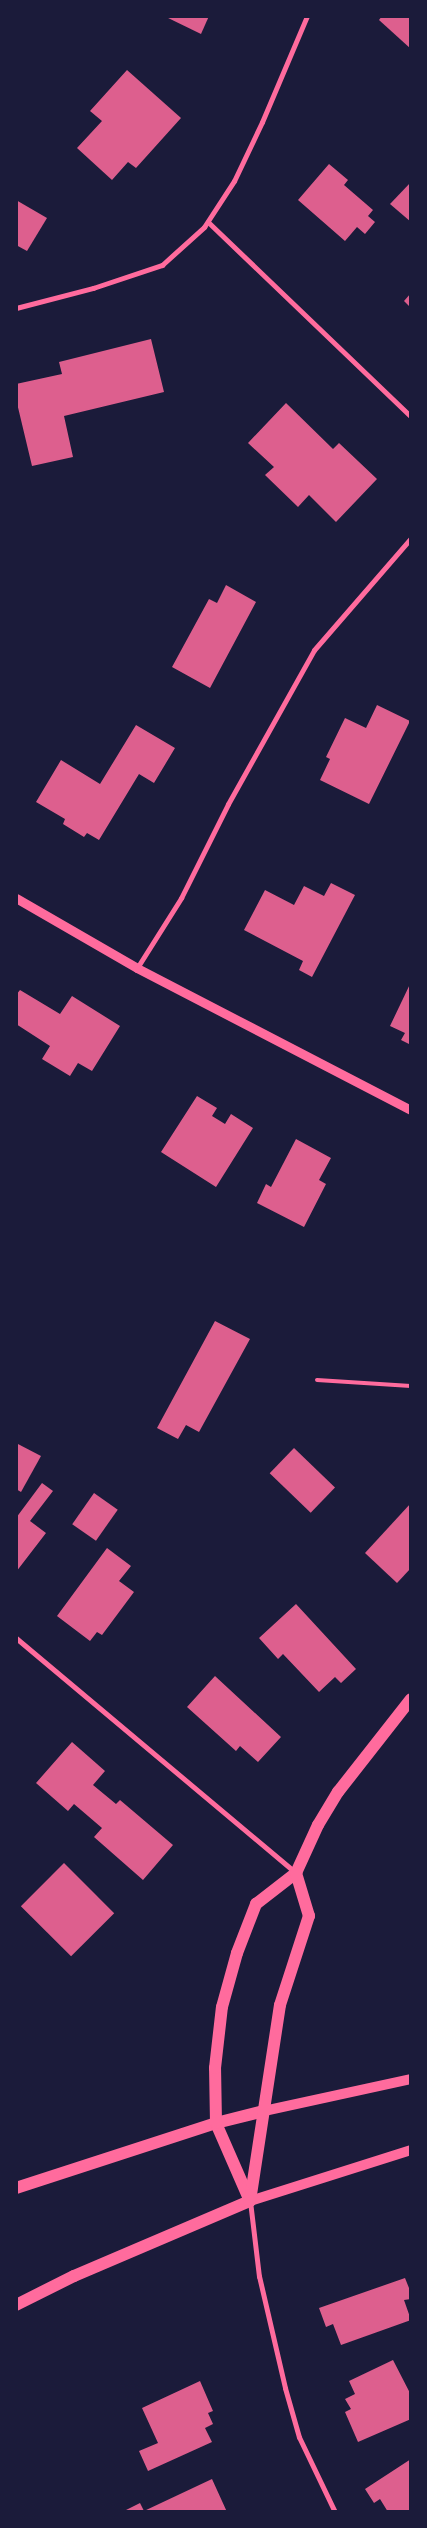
<!DOCTYPE html>
<html>
<head>
<meta charset="utf-8">
<style>
  body { margin:0 }
  #map { position:relative; width:427px; height:2528px; overflow:hidden; background:#1b1b3a; font-family:Rubik,sans-serif }
  div>[style] { position:absolute }
  .building>* { inset:0; background:#dd5f8e; transform-origin:0 0 }
  .service>* { height:4px; margin:-2px; padding:0 2px; transform-origin:2px; border-radius:2px; background:#ff6b9d }
  .minor>* { height:5px; margin:-2.5px; padding:0 2.5px; transform-origin:2.5px; border-radius:2.5px; background:#ff6b9d }
  .tertiary>* { height:9px; margin:-4.5px; padding:0 4.5px; transform-origin:4.5px; border-radius:4.5px; background:#ff6b9d }
  .secondary>* { height:10px; margin:-5px; padding:0 5px; transform-origin:5px; border-radius:5px; background:#ff6b9d }
  .primary>* { height:12px; margin:-6px; padding:0 6px; transform-origin:6px; border-radius:6px; background:#ff6b9d }
  span { translate:-50% -50%; white-space:nowrap; text-align:center; line-height:1.15; -webkit-text-stroke:5px #1b1b3a; paint-order:stroke }
  .frame { position:absolute; inset:0; border:18px solid #1b1b3a; pointer-events:none }
</style>
</head>
<body>
<div id="map">
  <div class="building">
    <div style="clip-path:polygon(164px 16px,209px 16px,201px 34px)"></div>
    <div style="clip-path:polygon(382px 16px,411px 16px,411px 49px,379px 20px)"></div>
    <div style="clip-path:polygon(127px 70px,181px 118px,136px 168px,128px 162px,112px 180px,77px 148px,102px 121px,90px 111px)"></div>
    <div style="clip-path:polygon(329px 164px,348px 180px,344px 185px,373px 210px,368px 216px,375px 222px,365px 234px,357px 227px,345px 241px,298px 200px)"></div>
    <div style="clip-path:polygon(411px 182px,411px 222px,390px 204px)"></div>
    <div style="clip-path:polygon(16px 200px,47px 218px,27px 251px,16px 245px)"></div>
    <div style="clip-path:polygon(411px 293px,411px 308px,404px 301px)"></div>
    <div style="clip-path:polygon(151px 339px,164px 392px,64px 416px,73px 457px,32px 466px,16px 399px,16px 384px,62px 374px,59px 362px)"></div>
    <div style="clip-path:polygon(286px 403px,333px 449px,339px 443px,377px 479px,336px 522px,309px 495px,298px 507px,265px 475px,274px 467px,248px 443px)"></div>
    <div style="clip-path:polygon(226px 585px,256px 602px,210px 688px,172px 667px,209px 599px,217px 603px)"></div>
    <div style="clip-path:polygon(377px 705px,410px 721px,369px 804px,320px 780px,330px 759px,326px 757px,345px 718px,366px 728px)"></div>
    <div style="clip-path:polygon(136px 725px,175px 748px,154px 783px,139px 774px,99px 840px,87px 833px,84px 837px,63px 824px,65px 819px,36px 802px,61px 760px,100px 784px)"></div>
    <div style="clip-path:polygon(331px 883px,355px 895px,312px 977px,299px 970px,303px 961px,244px 930px,265px 890px,294px 905px,304px 886px,324px 896px)"></div>
    <div style="clip-path:polygon(411px 982px,411px 1045px,401px 1040px,405px 1033px,390px 1026px)"></div>
    <div style="clip-path:polygon(20px 990px,60px 1014px,72px 996px,120px 1026px,92px 1071px,78px 1063px,70px 1076px,42px 1059px,50px 1046px,16px 1024px,16px 995px)"></div>
    <div style="clip-path:polygon(197px 1096px,217px 1108px,212px 1116px,225px 1124px,231px 1114px,253px 1128px,216px 1187px,161px 1152px)"></div>
    <div style="clip-path:polygon(296px 1139px,331px 1158px,319px 1180px,326px 1184px,304px 1227px,257px 1203px,266px 1184px,271px 1187px)"></div>
    <div style="clip-path:polygon(215px 1321px,250px 1339px,199px 1432px,186px 1425px,178px 1439px,157px 1428px)"></div>
    <div style="clip-path:polygon(16px 1443px,41px 1456px,21px 1492px,16px 1489px)"></div>
    <div style="left:294px;top:1448px;width:57px;height:35px;rotate:44deg"></div>
    <div style="clip-path:polygon(42px 1483px,53px 1491px,30px 1521px,46px 1533px,16px 1572px,16px 1518px)"></div>
    <div style="left:94px;top:1493px;width:29px;height:38px;rotate:35deg"></div>
    <div style="clip-path:polygon(411px 1503px,411px 1568px,397px 1583px,365px 1553px)"></div>
    <div style="clip-path:polygon(107px 1548px,131px 1566px,119px 1581px,134px 1592px,102px 1635px,97px 1632px,90px 1641px,57px 1616px)"></div>
    <div style="clip-path:polygon(296px 1604px,356px 1669px,341px 1683px,335px 1677px,319px 1692px,283px 1654px,278px 1659px,259px 1638px)"></div>
    <div style="clip-path:polygon(215px 1676px,281px 1737px,258px 1762px,240px 1746px,236px 1751px,187px 1707px)"></div>
    <div style="clip-path:polygon(72px 1742px,105px 1771px,93px 1785px,116px 1804px,120px 1800px,173px 1845px,143px 1880px,94px 1837px,102px 1828px,74px 1804px,68px 1811px,36px 1783px)"></div>
    <div style="left:64px;top:1863px;width:71px;height:61px;rotate:45deg"></div>
    <div style="clip-path:polygon(405px 2278px,411px 2293px,411px 2299px,404px 2300px,411px 2320px,341px 2345px,333px 2324px,326px 2327px,319px 2308px)"></div>
    <div style="clip-path:polygon(393px 2360px,411px 2395px,411px 2419px,358px 2442px,345px 2412px,351px 2409px,345px 2399px,355px 2394px,349px 2381px)"></div>
    <div style="clip-path:polygon(200px 2381px,213px 2411px,208px 2413px,213px 2424px,205px 2428px,212px 2442px,148px 2471px,139px 2451px,158px 2443px,142px 2408px)"></div>
    <div style="clip-path:polygon(411px 2459px,411px 2512px,388px 2512px,380px 2499px,374px 2503px,365px 2489px)"></div>
    <div style="clip-path:polygon(212px 2479px,227px 2512px,122px 2512px,140px 2503px,144px 2511px)"></div>
  </div>
  <div class="service">
    <div style="left:317px;top:1380px;width:94px;rotate:3.7deg"></div>
  </div>
  <div class="minor">
    <div style="left:208px;top:222px;width:281px;rotate:43.8deg"></div>
    <div style="left:16px;top:308px;width:80px;rotate:-14.6deg"></div>
    <div style="left:93px;top:288px;width:73px;rotate:-18.4deg"></div>
    <div style="left:162px;top:265px;width:57px;rotate:-42.1deg"></div>
    <div style="left:204px;top:227px;width:55px;rotate:-56.9deg"></div>
    <div style="left:234px;top:181px;width:65px;rotate:-64.6deg"></div>
    <div style="left:262px;top:122px;width:115px;rotate:-67deg"></div>
    <div style="left:137px;top:968px;width:83px;rotate:-57.8deg"></div>
    <div style="left:181px;top:898px;width:105px;rotate:-63.4deg"></div>
    <div style="left:228px;top:804px;width:176px;rotate:-60.8deg"></div>
    <div style="left:314px;top:650px;width:148px;rotate:-49.1deg"></div>
    <div style="left:16px;top:1638px;width:364px;rotate:40deg"></div>
    <div style="left:250px;top:2201px;width:76px;rotate:83.2deg"></div>
    <div style="left:259px;top:2276px;width:115px;rotate:76.9deg"></div>
    <div style="left:285px;top:2388px;width:51px;rotate:74.1deg"></div>
    <div style="left:299px;top:2437px;width:83px;rotate:64.4deg"></div>
  </div>
  <div class="tertiary">
    <div style="left:16px;top:898px;width:140px;rotate:30deg"></div>
    <div style="left:137px;top:968px;width:309px;rotate:27.4deg"></div>
  </div>
  <div class="secondary">
    <div style="left:264px;top:2111px;width:150px;rotate:-12.3deg"></div>
    <div style="left:250px;top:2201px;width:169px;rotate:-17.6deg"></div>
  </div>
  <div class="primary">
    <div style="left:16px;top:2188px;width:210px;rotate:-18deg"></div>
    <div style="left:216px;top:2123px;width:49px;rotate:-14deg"></div>
    <div style="left:250px;top:2201px;width:85px;rotate:-113.6deg"></div>
    <div style="left:216px;top:2123px;width:55px;rotate:-91deg"></div>
    <div style="left:215px;top:2068px;width:61px;rotate:-83.5deg"></div>
    <div style="left:222px;top:2007px;width:56px;rotate:-74.5deg"></div>
    <div style="left:237px;top:1953px;width:53px;rotate:-68.8deg"></div>
    <div style="left:256px;top:1904px;width:51px;rotate:-37.8deg"></div>
    <div style="left:296px;top:1873px;width:53px;rotate:-65.4deg"></div>
    <div style="left:318px;top:1825px;width:39px;rotate:-59deg"></div>
    <div style="left:338px;top:1792px;width:118px;rotate:-51.9deg"></div>
    <div style="left:250px;top:2201px;width:198px;rotate:-81.3deg"></div>
    <div style="left:280px;top:2005px;width:94px;rotate:-72deg"></div>
    <div style="left:309px;top:1916px;width:45px;rotate:-106.8deg"></div>
    <div style="left:16px;top:2305px;width:65px;rotate:-26.6deg"></div>
    <div style="left:74px;top:2276px;width:191px;rotate:-23.1deg"></div>
  </div>
  <div class="frame"></div>
</div>
</body>
</html>
